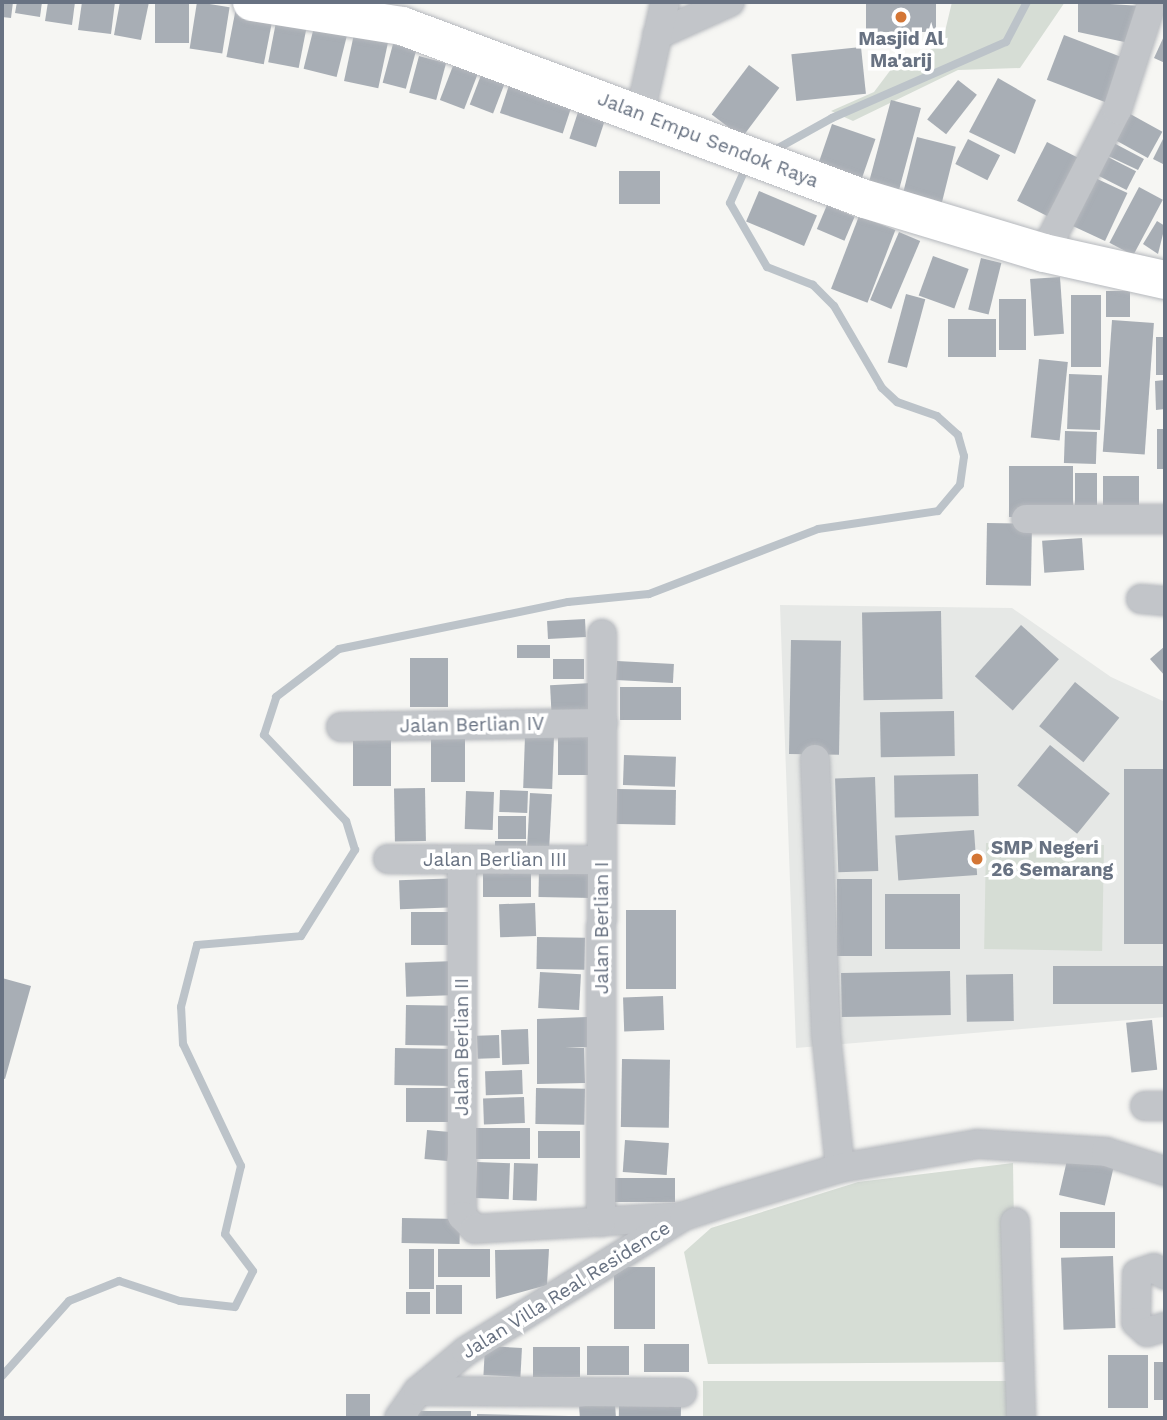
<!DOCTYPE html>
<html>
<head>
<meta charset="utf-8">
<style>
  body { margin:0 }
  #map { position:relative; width:1167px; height:1420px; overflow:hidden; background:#f6f6f3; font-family:"Work Sans",sans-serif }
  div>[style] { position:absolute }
  .built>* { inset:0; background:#e6e8e6 }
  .green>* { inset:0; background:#d6ddd5; transform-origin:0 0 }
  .stream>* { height:8px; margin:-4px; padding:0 4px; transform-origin:4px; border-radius:4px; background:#bcc3c9 }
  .building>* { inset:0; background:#a8aeb5; transform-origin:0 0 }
  .roads { filter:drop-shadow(0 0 2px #b5b8bd) drop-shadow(0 0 2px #b5b8bd) }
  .street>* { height:28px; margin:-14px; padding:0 14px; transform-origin:14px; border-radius:14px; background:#c2c5c9 }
  .secondary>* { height:38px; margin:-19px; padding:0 19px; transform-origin:19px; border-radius:19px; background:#fff }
  .dots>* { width:19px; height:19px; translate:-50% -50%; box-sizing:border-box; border:4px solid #fff; border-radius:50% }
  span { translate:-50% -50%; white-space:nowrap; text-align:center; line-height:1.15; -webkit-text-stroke:7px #fff; paint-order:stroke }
  .poi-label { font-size:19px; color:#687282; font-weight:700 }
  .left { translate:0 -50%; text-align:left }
  .street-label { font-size:19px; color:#687282 }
  .frame { position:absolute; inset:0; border:4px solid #687282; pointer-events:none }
</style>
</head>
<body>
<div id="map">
  <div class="built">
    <div style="clip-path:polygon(780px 605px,1012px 608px,1111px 677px,1165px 702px,1165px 1017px,796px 1048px)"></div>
  </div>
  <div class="green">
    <div style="clip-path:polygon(952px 2px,1065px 2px,1020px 68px,958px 70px,853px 121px,831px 111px,874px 92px,892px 68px,942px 44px)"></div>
    <div style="left:986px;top:843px;width:118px;height:106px;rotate:1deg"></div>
    <div style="clip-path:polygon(1013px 1163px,1016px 1362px,708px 1364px,684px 1252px,711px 1228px,858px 1182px)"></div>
    <div style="left:703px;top:1381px;width:309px;height:37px"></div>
  </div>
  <div class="stream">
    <div style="left:771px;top:152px;width:70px;rotate:-29.1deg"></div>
    <div style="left:832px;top:118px;width:190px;rotate:-23.6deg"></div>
    <div style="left:1006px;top:42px;width:45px;rotate:-62.3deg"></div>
    <div style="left:2px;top:1376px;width:101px;rotate:-48.2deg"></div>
    <div style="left:69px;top:1301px;width:54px;rotate:-21.8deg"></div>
    <div style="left:119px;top:1281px;width:64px;rotate:18.2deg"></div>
    <div style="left:180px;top:1301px;width:55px;rotate:6.2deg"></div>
    <div style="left:235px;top:1307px;width:40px;rotate:-63.4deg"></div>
    <div style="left:253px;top:1271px;width:46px;rotate:-127.1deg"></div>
    <div style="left:225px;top:1234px;width:70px;rotate:-76.8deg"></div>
    <div style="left:241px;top:1166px;width:135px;rotate:-115.4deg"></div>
    <div style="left:183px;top:1044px;width:37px;rotate:-93deg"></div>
    <div style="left:181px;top:1007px;width:64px;rotate:-75.5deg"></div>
    <div style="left:197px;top:945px;width:104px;rotate:-4.9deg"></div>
    <div style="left:301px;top:936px;width:102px;rotate:-57.9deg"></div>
    <div style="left:355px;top:850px;width:30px;rotate:-107deg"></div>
    <div style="left:346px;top:821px;width:119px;rotate:-133.6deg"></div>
    <div style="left:264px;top:735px;width:40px;rotate:-72deg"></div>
    <div style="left:276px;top:697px;width:79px;rotate:-37.3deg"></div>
    <div style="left:339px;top:649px;width:234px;rotate:-11.6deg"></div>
    <div style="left:568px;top:602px;width:81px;rotate:-5.6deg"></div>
    <div style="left:649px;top:594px;width:181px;rotate:-21deg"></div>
    <div style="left:818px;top:529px;width:121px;rotate:-8.5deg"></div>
    <div style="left:938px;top:511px;width:34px;rotate:-50deg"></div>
    <div style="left:960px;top:485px;width:29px;rotate:-82deg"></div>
    <div style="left:964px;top:456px;width:22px;rotate:-106deg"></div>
    <div style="left:958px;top:435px;width:28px;rotate:-138deg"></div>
    <div style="left:937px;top:416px;width:42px;rotate:-160.7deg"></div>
    <div style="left:897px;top:402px;width:21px;rotate:-137deg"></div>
    <div style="left:882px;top:388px;width:95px;rotate:-120.3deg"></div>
    <div style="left:834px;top:306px;width:30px;rotate:-135deg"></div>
    <div style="left:813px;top:285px;width:49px;rotate:-158.6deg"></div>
    <div style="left:767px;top:267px;width:74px;rotate:-120deg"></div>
    <div style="left:730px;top:203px;width:42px;rotate:-65.9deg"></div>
  </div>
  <div class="building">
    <div style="clip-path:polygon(2px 2px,13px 2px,11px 18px,2px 17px)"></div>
    <div style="clip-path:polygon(17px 2px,42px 2px,40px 17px,15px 13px)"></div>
    <div style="clip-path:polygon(48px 2px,75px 2px,72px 25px,45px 21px)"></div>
    <div style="clip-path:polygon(82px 2px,115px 2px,111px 34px,78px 30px)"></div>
    <div style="clip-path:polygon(120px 2px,149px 2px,141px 40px,114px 35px)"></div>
    <div style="left:155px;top:2px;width:34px;height:41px"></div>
    <div style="left:197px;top:2px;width:33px;height:47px;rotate:9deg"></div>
    <div style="left:866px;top:2px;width:70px;height:30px"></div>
    <div style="clip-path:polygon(1078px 2px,1142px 6px,1129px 43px,1078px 32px)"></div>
    <div style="left:236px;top:8px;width:38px;height:50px;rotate:11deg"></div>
    <div style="left:277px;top:17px;width:31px;height:46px;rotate:11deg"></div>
    <div style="left:314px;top:27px;width:34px;height:43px;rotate:14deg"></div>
    <div style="left:354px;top:34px;width:35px;height:48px;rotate:12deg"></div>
    <div style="clip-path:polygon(1165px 34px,1165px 63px,1154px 58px)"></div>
    <div style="left:1064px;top:35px;width:67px;height:48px;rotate:21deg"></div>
    <div style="left:393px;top:44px;width:24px;height:40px;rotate:15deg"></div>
    <div style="left:861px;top:47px;width:47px;height:70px;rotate:84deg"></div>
    <div style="left:419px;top:56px;width:28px;height:38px;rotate:15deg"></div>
    <div style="left:456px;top:58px;width:26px;height:45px;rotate:21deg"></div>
    <div style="left:749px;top:65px;width:38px;height:62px;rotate:37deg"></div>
    <div style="left:483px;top:70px;width:25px;height:37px;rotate:21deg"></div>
    <div style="left:512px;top:76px;width:66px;height:39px;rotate:18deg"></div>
    <div style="clip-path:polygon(998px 78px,1036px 100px,1015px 154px,969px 132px)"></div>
    <div style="left:958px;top:80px;width:24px;height:50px;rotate:38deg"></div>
    <div style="left:891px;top:100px;width:31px;height:91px;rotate:15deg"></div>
    <div style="left:579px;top:109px;width:28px;height:31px;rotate:18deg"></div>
    <div style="left:1123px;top:110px;width:45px;height:30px;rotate:29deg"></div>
    <div style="left:832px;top:124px;width:46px;height:48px;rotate:19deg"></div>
    <div style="clip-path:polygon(1165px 135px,1165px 165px,1153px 159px)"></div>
    <div style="left:917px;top:137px;width:40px;height:63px;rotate:14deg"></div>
    <div style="left:968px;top:139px;width:36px;height:28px;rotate:27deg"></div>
    <div style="clip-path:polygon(1110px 141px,1144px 159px,1138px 170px,1104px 154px)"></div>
    <div style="left:1047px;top:142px;width:42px;height:66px;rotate:27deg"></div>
    <div style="left:1104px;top:155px;width:36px;height:21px;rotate:27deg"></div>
    <div style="left:619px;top:171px;width:41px;height:33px"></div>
    <div style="left:1093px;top:177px;width:38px;height:53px;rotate:25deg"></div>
    <div style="left:1139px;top:187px;width:27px;height:63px;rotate:28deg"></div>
    <div style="left:759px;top:191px;width:63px;height:33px;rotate:23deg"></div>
    <div style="left:827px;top:205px;width:30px;height:26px;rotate:23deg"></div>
    <div style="left:859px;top:216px;width:39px;height:78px;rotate:21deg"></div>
    <div style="clip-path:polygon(1157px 221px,1165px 226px,1158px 254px,1143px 244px)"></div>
    <div style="left:899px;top:232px;width:23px;height:74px;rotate:23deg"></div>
    <div style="left:933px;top:256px;width:38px;height:42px;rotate:20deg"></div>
    <div style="left:981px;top:258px;width:21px;height:53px;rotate:14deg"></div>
    <div style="left:1060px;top:277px;width:57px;height:30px;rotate:86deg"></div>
    <div style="left:1106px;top:291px;width:24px;height:26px"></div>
    <div style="left:906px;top:294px;width:20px;height:71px;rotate:15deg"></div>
    <div style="left:1071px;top:295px;width:30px;height:72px"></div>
    <div style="left:999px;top:299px;width:27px;height:51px"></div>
    <div style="left:996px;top:319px;width:38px;height:48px;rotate:90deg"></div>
    <div style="left:1112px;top:320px;width:42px;height:132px;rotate:4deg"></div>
    <div style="left:1156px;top:337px;width:9px;height:38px"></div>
    <div style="left:1039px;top:359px;width:29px;height:79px;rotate:6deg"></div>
    <div style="left:1069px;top:374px;width:33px;height:55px;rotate:2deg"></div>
    <div style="clip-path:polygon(1165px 380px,1165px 409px,1156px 410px,1155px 381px)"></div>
    <div style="left:1157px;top:429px;width:8px;height:40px"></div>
    <div style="left:1065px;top:431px;width:32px;height:32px;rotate:2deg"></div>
    <div style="left:1009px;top:466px;width:64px;height:51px"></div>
    <div style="left:1075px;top:473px;width:22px;height:41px"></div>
    <div style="left:1103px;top:476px;width:36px;height:41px"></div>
    <div style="left:987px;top:523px;width:45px;height:62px;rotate:1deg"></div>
    <div style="left:1082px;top:538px;width:32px;height:40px;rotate:86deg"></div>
    <div style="left:941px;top:611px;width:88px;height:79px;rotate:89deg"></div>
    <div style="left:585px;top:619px;width:18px;height:38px;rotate:87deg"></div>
    <div style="left:1021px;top:625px;width:51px;height:69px;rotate:42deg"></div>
    <div style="left:791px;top:640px;width:50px;height:114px;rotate:1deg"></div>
    <div style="left:517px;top:645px;width:33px;height:13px"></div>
    <div style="clip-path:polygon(1165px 646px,1165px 676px,1150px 659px)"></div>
    <div style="left:410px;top:658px;width:38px;height:49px"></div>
    <div style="left:584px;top:659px;width:20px;height:31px;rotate:90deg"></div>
    <div style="left:617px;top:661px;width:57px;height:19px;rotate:3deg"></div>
    <div style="left:1075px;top:682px;width:57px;height:57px;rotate:39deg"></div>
    <div style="left:592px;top:683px;width:33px;height:42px;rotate:87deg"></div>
    <div style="left:620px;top:687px;width:61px;height:33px"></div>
    <div style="left:954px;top:711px;width:45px;height:74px;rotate:89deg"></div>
    <div style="left:558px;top:729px;width:35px;height:46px"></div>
    <div style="left:525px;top:736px;width:29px;height:52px;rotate:2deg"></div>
    <div style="left:431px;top:738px;width:34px;height:44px"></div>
    <div style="left:353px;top:739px;width:38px;height:47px"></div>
    <div style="left:1050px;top:745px;width:77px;height:52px;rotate:39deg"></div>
    <div style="left:624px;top:755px;width:52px;height:30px;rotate:2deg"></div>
    <div style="left:1124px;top:769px;width:41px;height:175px"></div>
    <div style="left:978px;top:774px;width:42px;height:84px;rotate:89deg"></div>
    <div style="left:875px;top:777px;width:94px;height:40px;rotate:88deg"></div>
    <div style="left:425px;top:788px;width:53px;height:31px;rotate:89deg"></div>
    <div style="left:617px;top:789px;width:59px;height:35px;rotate:1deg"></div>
    <div style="left:500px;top:790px;width:28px;height:22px;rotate:2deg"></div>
    <div style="left:466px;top:791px;width:28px;height:38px;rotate:2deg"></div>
    <div style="left:530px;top:793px;width:22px;height:60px;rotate:3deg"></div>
    <div style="left:498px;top:816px;width:28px;height:23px"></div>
    <div style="left:974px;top:830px;width:45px;height:79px;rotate:86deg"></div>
    <div style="left:526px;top:841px;width:14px;height:31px;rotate:90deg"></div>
    <div style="left:539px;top:867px;width:54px;height:30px;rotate:1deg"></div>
    <div style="left:531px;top:873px;width:24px;height:48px;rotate:90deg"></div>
    <div style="left:461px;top:878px;width:29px;height:62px;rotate:88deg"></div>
    <div style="left:837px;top:879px;width:35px;height:77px"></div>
    <div style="left:960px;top:894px;width:55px;height:75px;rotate:90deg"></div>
    <div style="left:535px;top:903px;width:33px;height:36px;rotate:88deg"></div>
    <div style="left:626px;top:910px;width:50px;height:79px"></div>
    <div style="left:411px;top:912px;width:46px;height:33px"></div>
    <div style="left:537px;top:937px;width:48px;height:32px;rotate:1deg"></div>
    <div style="left:456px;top:961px;width:34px;height:51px;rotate:88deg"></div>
    <div style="left:1165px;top:966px;width:38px;height:112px;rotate:90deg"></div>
    <div style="left:950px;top:971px;width:44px;height:109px;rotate:89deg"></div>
    <div style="left:540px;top:972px;width:41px;height:36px;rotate:3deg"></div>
    <div style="left:1013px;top:974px;width:47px;height:47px;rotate:89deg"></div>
    <div style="clip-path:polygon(2px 978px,31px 986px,5px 1079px,2px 1078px)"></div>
    <div style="left:663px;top:996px;width:34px;height:40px;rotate:88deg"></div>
    <div style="left:406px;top:1005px;width:50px;height:40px;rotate:1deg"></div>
    <div style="clip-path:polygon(587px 1017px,588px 1047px,565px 1048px,584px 1048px,585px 1083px,537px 1084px,537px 1019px)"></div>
    <div style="left:1152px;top:1020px;width:50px;height:26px;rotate:84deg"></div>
    <div style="left:528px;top:1029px;width:35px;height:27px;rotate:88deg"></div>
    <div style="left:499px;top:1035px;width:23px;height:22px;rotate:88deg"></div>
    <div style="left:395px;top:1048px;width:61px;height:37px;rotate:1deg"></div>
    <div style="left:622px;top:1059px;width:48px;height:68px;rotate:1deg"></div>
    <div style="left:522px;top:1070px;width:24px;height:37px;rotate:88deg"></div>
    <div style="left:406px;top:1088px;width:49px;height:34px"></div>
    <div style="left:536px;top:1088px;width:49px;height:36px;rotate:1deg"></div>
    <div style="left:524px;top:1097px;width:26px;height:41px;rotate:88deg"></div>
    <div style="left:473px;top:1128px;width:57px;height:31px"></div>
    <div style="left:427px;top:1130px;width:23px;height:29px;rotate:5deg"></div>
    <div style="left:538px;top:1131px;width:42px;height:27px"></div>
    <div style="left:625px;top:1140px;width:44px;height:32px;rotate:4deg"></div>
    <div style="left:1068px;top:1156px;width:47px;height:40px;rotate:13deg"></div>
    <div style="left:477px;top:1162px;width:33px;height:36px;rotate:2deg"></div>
    <div style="left:514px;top:1163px;width:24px;height:37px;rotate:2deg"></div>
    <div style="left:612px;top:1178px;width:63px;height:24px"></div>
    <div style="left:1060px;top:1212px;width:55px;height:36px"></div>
    <div style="left:402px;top:1218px;width:58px;height:25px;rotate:1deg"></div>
    <div style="left:409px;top:1249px;width:25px;height:40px"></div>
    <div style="left:490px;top:1249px;width:28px;height:52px;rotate:90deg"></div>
    <div style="clip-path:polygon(549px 1249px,547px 1285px,496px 1299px,495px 1250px)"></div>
    <div style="left:1113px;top:1256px;width:72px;height:52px;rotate:88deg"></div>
    <div style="left:614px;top:1267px;width:41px;height:62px"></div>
    <div style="left:436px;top:1285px;width:26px;height:29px"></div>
    <div style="left:430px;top:1292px;width:22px;height:24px;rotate:90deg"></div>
    <div style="left:644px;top:1344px;width:45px;height:28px"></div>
    <div style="left:485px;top:1346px;width:37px;height:29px;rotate:3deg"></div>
    <div style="left:587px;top:1346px;width:42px;height:29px"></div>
    <div style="left:533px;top:1347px;width:47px;height:30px"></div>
    <div style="left:1108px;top:1355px;width:40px;height:53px"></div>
    <div style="left:1154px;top:1362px;width:11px;height:38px"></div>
    <div style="left:370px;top:1394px;width:24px;height:24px;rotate:90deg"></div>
    <div style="left:615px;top:1404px;width:14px;height:36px;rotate:86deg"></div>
    <div style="left:619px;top:1406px;width:62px;height:12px;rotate:1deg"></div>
    <div style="left:418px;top:1411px;width:53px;height:7px"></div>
    <div style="clip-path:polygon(477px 1414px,569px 1416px,569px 1418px,477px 1418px)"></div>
  </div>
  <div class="roads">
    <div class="street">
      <div style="left:657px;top:35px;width:80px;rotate:-24.3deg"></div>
      <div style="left:640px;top:114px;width:115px;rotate:-77.4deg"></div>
      <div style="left:1044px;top:253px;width:161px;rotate:-63deg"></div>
      <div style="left:1117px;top:110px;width:114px;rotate:-72deg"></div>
      <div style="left:1026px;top:519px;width:139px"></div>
      <div style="left:1141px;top:599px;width:24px;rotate:5deg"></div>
      <div style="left:341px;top:727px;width:262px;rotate:-0.9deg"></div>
      <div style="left:815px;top:759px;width:275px;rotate:87.7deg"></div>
      <div style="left:826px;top:1034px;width:135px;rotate:84deg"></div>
      <div style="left:388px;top:859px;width:214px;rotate:0.3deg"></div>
      <div style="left:462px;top:860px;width:356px;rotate:90deg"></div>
      <div style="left:462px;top:1216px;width:18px;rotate:45deg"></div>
      <div style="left:475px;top:1229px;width:203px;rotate:-3.4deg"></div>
      <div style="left:1145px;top:1106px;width:20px"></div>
      <div style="left:601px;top:1222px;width:588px;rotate:-89.9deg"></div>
      <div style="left:1015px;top:1222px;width:196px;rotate:88.2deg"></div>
      <div style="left:1165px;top:1275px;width:13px;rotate:-148deg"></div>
      <div style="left:1154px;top:1268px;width:18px;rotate:161deg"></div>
      <div style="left:1137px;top:1274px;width:48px;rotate:91.2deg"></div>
      <div style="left:1136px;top:1322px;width:15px;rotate:42deg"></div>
      <div style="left:1147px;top:1332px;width:19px;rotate:-16deg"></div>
      <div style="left:418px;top:1391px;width:264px;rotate:0.4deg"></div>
      <div style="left:399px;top:1418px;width:33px;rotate:-55deg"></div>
      <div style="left:418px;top:1391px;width:62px;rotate:-39.8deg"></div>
      <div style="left:466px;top:1351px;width:256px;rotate:-31.8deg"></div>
      <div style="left:684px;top:1216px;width:44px;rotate:-18.4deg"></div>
      <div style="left:726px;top:1202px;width:119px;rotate:-16.6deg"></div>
      <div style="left:840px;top:1168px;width:139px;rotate:-9.9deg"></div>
      <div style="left:977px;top:1144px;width:129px;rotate:3.5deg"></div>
      <div style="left:1106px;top:1152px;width:62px;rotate:17.9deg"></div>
    </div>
    <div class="secondary">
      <div style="left:252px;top:2px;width:152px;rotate:9.1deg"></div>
      <div style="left:402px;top:26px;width:494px;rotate:20.5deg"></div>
      <div style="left:865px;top:199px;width:187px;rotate:16.8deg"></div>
      <div style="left:1044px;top:253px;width:124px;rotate:12.6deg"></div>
    </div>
  </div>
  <div class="dots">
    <div style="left:901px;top:17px;background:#d47635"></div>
    <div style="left:977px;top:859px;background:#d47635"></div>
  </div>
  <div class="poi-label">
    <span style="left:901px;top:50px">Masjid Al<br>Ma'arij</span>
    <span class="left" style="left:991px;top:859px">SMP Negeri<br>26 Semarang</span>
  </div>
  <div class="street-label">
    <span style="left:708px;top:140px;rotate:21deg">Jalan Empu Sendok Raya</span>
    <span style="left:472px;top:725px;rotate:-1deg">Jalan Berlian IV</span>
    <span style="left:495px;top:860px">Jalan Berlian III</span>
    <span style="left:602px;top:928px;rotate:-90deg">Jalan Berlian I</span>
    <span style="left:462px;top:1047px;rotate:-90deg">Jalan Berlian II</span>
    <span style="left:566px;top:1290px;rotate:-32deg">Jalan Villa Real Residence</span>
  </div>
  <div class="frame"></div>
</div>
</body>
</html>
